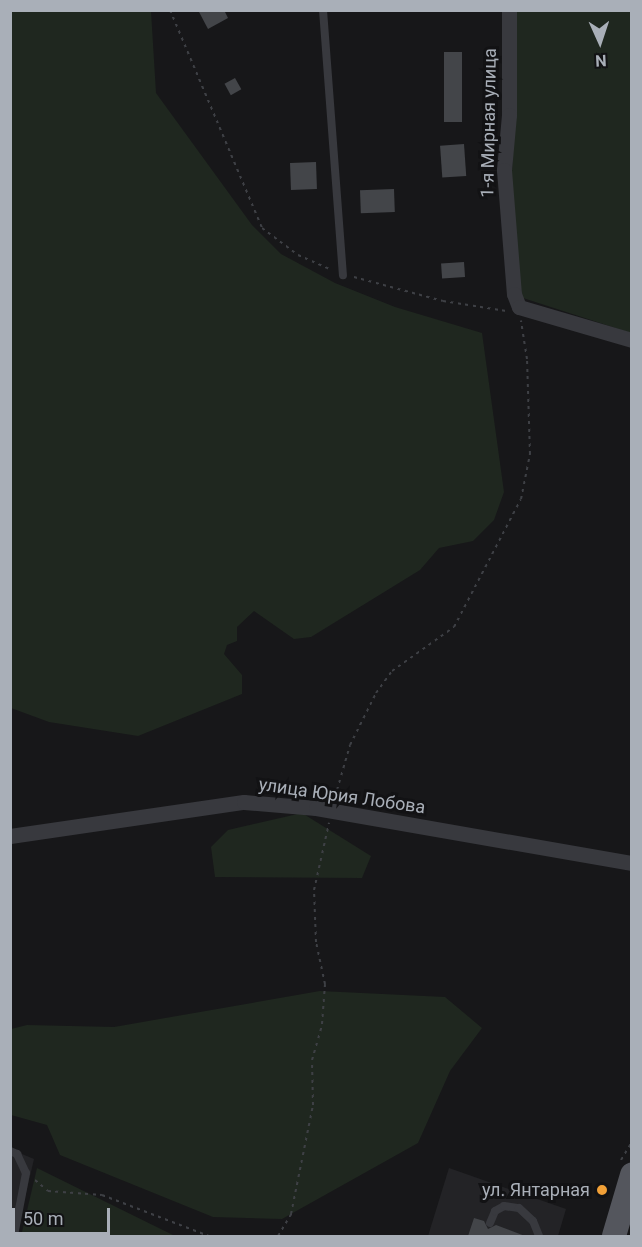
<!DOCTYPE html>
<html>
<head>
<meta charset="utf-8">
<style>
  body { margin:0 }
  #map { position:relative; width:642px; height:1247px; overflow:hidden; background:#171719; font-family:Roboto,sans-serif }
  div>[style] { position:absolute }
  .built>* { inset:0; background:#232326 }
  .green>* { inset:0; background:#1f271f }
  .building>* { inset:0; background:#434549; transform-origin:0 0 }
  .path>* { height:2px; margin-top:-1px; transform-origin:0; background:repeating-linear-gradient(90deg,#3e4045 0 3px,transparent 0 7.5px) }
  .service>* { height:8px; margin:-4px; padding:0 4px; transform-origin:4px; border-radius:4px; background:#38393e }
  .minor>* { height:15px; margin:-7.5px; padding:0 7.5px; transform-origin:7.5px; border-radius:7.5px; background:#38393e }
  .primary>* { height:24px; margin:-12px; padding:0 12px; transform-origin:12px; border-radius:12px; background:#54565d }
  .dots>* { width:16px; height:16px; translate:-50% -50%; box-sizing:border-box; border:3px solid #121214; border-radius:50% }
  span { translate:-50% -50%; white-space:nowrap; text-align:center; line-height:1.15; -webkit-text-stroke:6px #121214; paint-order:stroke }
  .street-label { font-size:18px; color:#a9afb8 }
  .poi-label { font-size:18px; color:#a9afb8 }
  .right { translate:-100% -50%; text-align:right }
  .frame { position:absolute; inset:0; border:12px solid #a9afb8; pointer-events:none }
  .north { position:absolute; left:570px; top:12px; width:60px; height:60px; -webkit-text-stroke:4px #121214; paint-order:stroke; rotate:177deg; font-size:16px; font-weight:700; line-height:24px; text-align:center; color:#a9afb8 }
  .north::after { content:''; display:block; margin:auto; width:21px; height:27px; background:#a9afb8; clip-path:polygon(50% 0,100% 100%,50% 72%,0 100%) }
  .scale { position:absolute; left:12px; top:1208px; width:98px; height:27px; box-sizing:border-box; border:3px solid #a9afb8; border-top:0; padding-left:8px; font-size:18px; line-height:21px; white-space:nowrap; color:#a9afb8; -webkit-text-stroke:4px #121214; paint-order:stroke }
</style>
</head>
<body>
<div id="map">
  <div class="built">
    <div style="clip-path:polygon(10px 1149px,34px 1159px,16px 1236px,11px 1236px)"></div>
    <div style="clip-path:polygon(449px 1168px,566px 1209px,558px 1236px,428px 1236px)"></div>
  </div>
  <div class="green">
    <div style="clip-path:polygon(10px 11px,151px 11px,156px 93px,252px 225px,281px 254px,335px 283px,395px 307px,482px 333px,504px 492px,494px 520px,473px 541px,439px 548px,420px 570px,311px 637px,294px 639px,254px 611px,237px 627px,237px 641px,227px 645px,224px 654px,242px 675px,242px 694px,138px 736px,49px 722px,11px 708px)"></div>
    <div style="clip-path:polygon(515px 11px,631px 11px,631px 333px,523px 298px,518px 280px,511px 189px,517px 75px)"></div>
    <div style="clip-path:polygon(302px 813px,371px 856px,362px 878px,215px 877px,211px 847px,228px 830px)"></div>
    <div style="clip-path:polygon(320px 991px,445px 997px,482px 1028px,450px 1071px,418px 1143px,282px 1219px,213px 1217px,60px 1155px,47px 1125px,11px 1115px,11px 1029px,27px 1025px,114px 1027px)"></div>
    <div style="clip-path:polygon(37px 1168px,175px 1236px,21px 1236px)"></div>
  </div>
  <div class="building">
    <div style="clip-path:polygon(198px 10px,224px 10px,228px 18px,208px 29px)"></div>
    <div style="left:462px;top:52px;width:70px;height:18px;rotate:90deg"></div>
    <div style="left:235px;top:78px;width:13px;height:12px;rotate:61deg"></div>
    <div style="left:464px;top:144px;width:32px;height:24px;rotate:86deg"></div>
    <div style="left:316px;top:162px;width:27px;height:26px;rotate:88deg"></div>
    <div style="left:394px;top:189px;width:23px;height:34px;rotate:88deg"></div>
    <div style="left:464px;top:262px;width:15px;height:23px;rotate:86deg"></div>
    <div style="clip-path:polygon(474px 1218px,484px 1221px,488px 1229px,496px 1225px,525px 1236px,468px 1236px)"></div>
  </div>
  <div class="path">
    <div style="left:170px;top:10px;width:237px;rotate:67.1deg"></div>
    <div style="left:262px;top:228px;width:45px;rotate:36.9deg"></div>
    <div style="left:298px;top:255px;width:36px;rotate:24deg"></div>
    <div style="left:354px;top:277px;width:92px;rotate:15.1deg"></div>
    <div style="left:443px;top:301px;width:64px;rotate:9deg"></div>
    <div style="left:335px;top:797px;width:54px;rotate:-73.9deg"></div>
    <div style="left:350px;top:745px;width:58px;rotate:-63.4deg"></div>
    <div style="left:376px;top:693px;width:27px;rotate:-54deg"></div>
    <div style="left:392px;top:671px;width:76px;rotate:-35.4deg"></div>
    <div style="left:454px;top:627px;width:144px;rotate:-62.4deg"></div>
    <div style="left:521px;top:499px;width:46px;rotate:-78.7deg"></div>
    <div style="left:530px;top:454px;width:95px;rotate:-91.8deg"></div>
    <div style="left:527px;top:359px;width:39px;rotate:-99deg"></div>
    <div style="left:621px;top:1160px;width:21px;rotate:-59deg"></div>
    <div style="left:35px;top:1180px;width:17px;rotate:40deg"></div>
    <div style="left:48px;top:1191px;width:54px;rotate:4.2deg"></div>
    <div style="left:102px;top:1195px;width:115px;rotate:21deg"></div>
    <div style="left:278px;top:1236px;width:26px;rotate:-59deg"></div>
    <div style="left:291px;top:1214px;width:111px;rotate:-78.6deg"></div>
    <div style="left:313px;top:1105px;width:45px;rotate:-91.3deg"></div>
    <div style="left:312px;top:1060px;width:37px;rotate:-74deg"></div>
    <div style="left:322px;top:1024px;width:40px;rotate:-85.7deg"></div>
    <div style="left:325px;top:984px;width:43px;rotate:-102.1deg"></div>
    <div style="left:316px;top:942px;width:52px;rotate:-92.2deg"></div>
    <div style="left:314px;top:890px;width:69px;rotate:-77.4deg"></div>
  </div>
  <div class="service">
    <div style="left:323px;top:10px;width:266px;rotate:85.7deg"></div>
    <div style="left:10px;top:1151px;width:8px;rotate:23deg"></div>
    <div style="left:17px;top:1154px;width:21px;rotate:65deg"></div>
    <div style="left:26px;top:1173px;width:64px;rotate:100.8deg"></div>
    <div style="left:490px;top:1223px;width:13px;rotate:-67deg"></div>
    <div style="left:495px;top:1211px;width:10px;rotate:-29deg"></div>
    <div style="left:504px;top:1206px;width:15px;rotate:8deg"></div>
    <div style="left:519px;top:1208px;width:19px;rotate:43deg"></div>
    <div style="left:533px;top:1221px;width:16px;rotate:68deg"></div>
  </div>
  <div class="minor">
    <div style="left:509px;top:10px;width:105px;rotate:90deg"></div>
    <div style="left:509px;top:115px;width:55px;rotate:95.2deg"></div>
    <div style="left:504px;top:170px;width:124px;rotate:85.4deg"></div>
    <div style="left:514px;top:294px;width:14px;rotate:69deg"></div>
    <div style="left:519px;top:307px;width:118px;rotate:16.3deg"></div>
    <div style="left:10px;top:836px;width:236px;rotate:-8.3deg"></div>
    <div style="left:244px;top:802px;width:72px;rotate:4.8deg"></div>
    <div style="left:316px;top:808px;width:321px;rotate:9.9deg"></div>
  </div>
  <div class="primary">
    <div style="left:614px;top:1236px;width:64px;rotate:-73.6deg"></div>
  </div>
  <div class="dots">
    <div style="left:602px;top:1190px;background:#f1a037"></div>
  </div>
  <div class="street-label">
    <span style="left:489px;top:123px;rotate:-89deg">1-я Мирная улица</span>
    <span style="left:342px;top:796px;rotate:8deg">улица Юрия Лобова</span>
  </div>
  <div class="poi-label">
    <span class="right" style="left:590px;top:1190px">ул. Янтарная</span>
  </div>
  <div class="frame"></div>
  <div class="north">N</div>
  <div class="scale">50 m</div>
</div>
</body>
</html>
